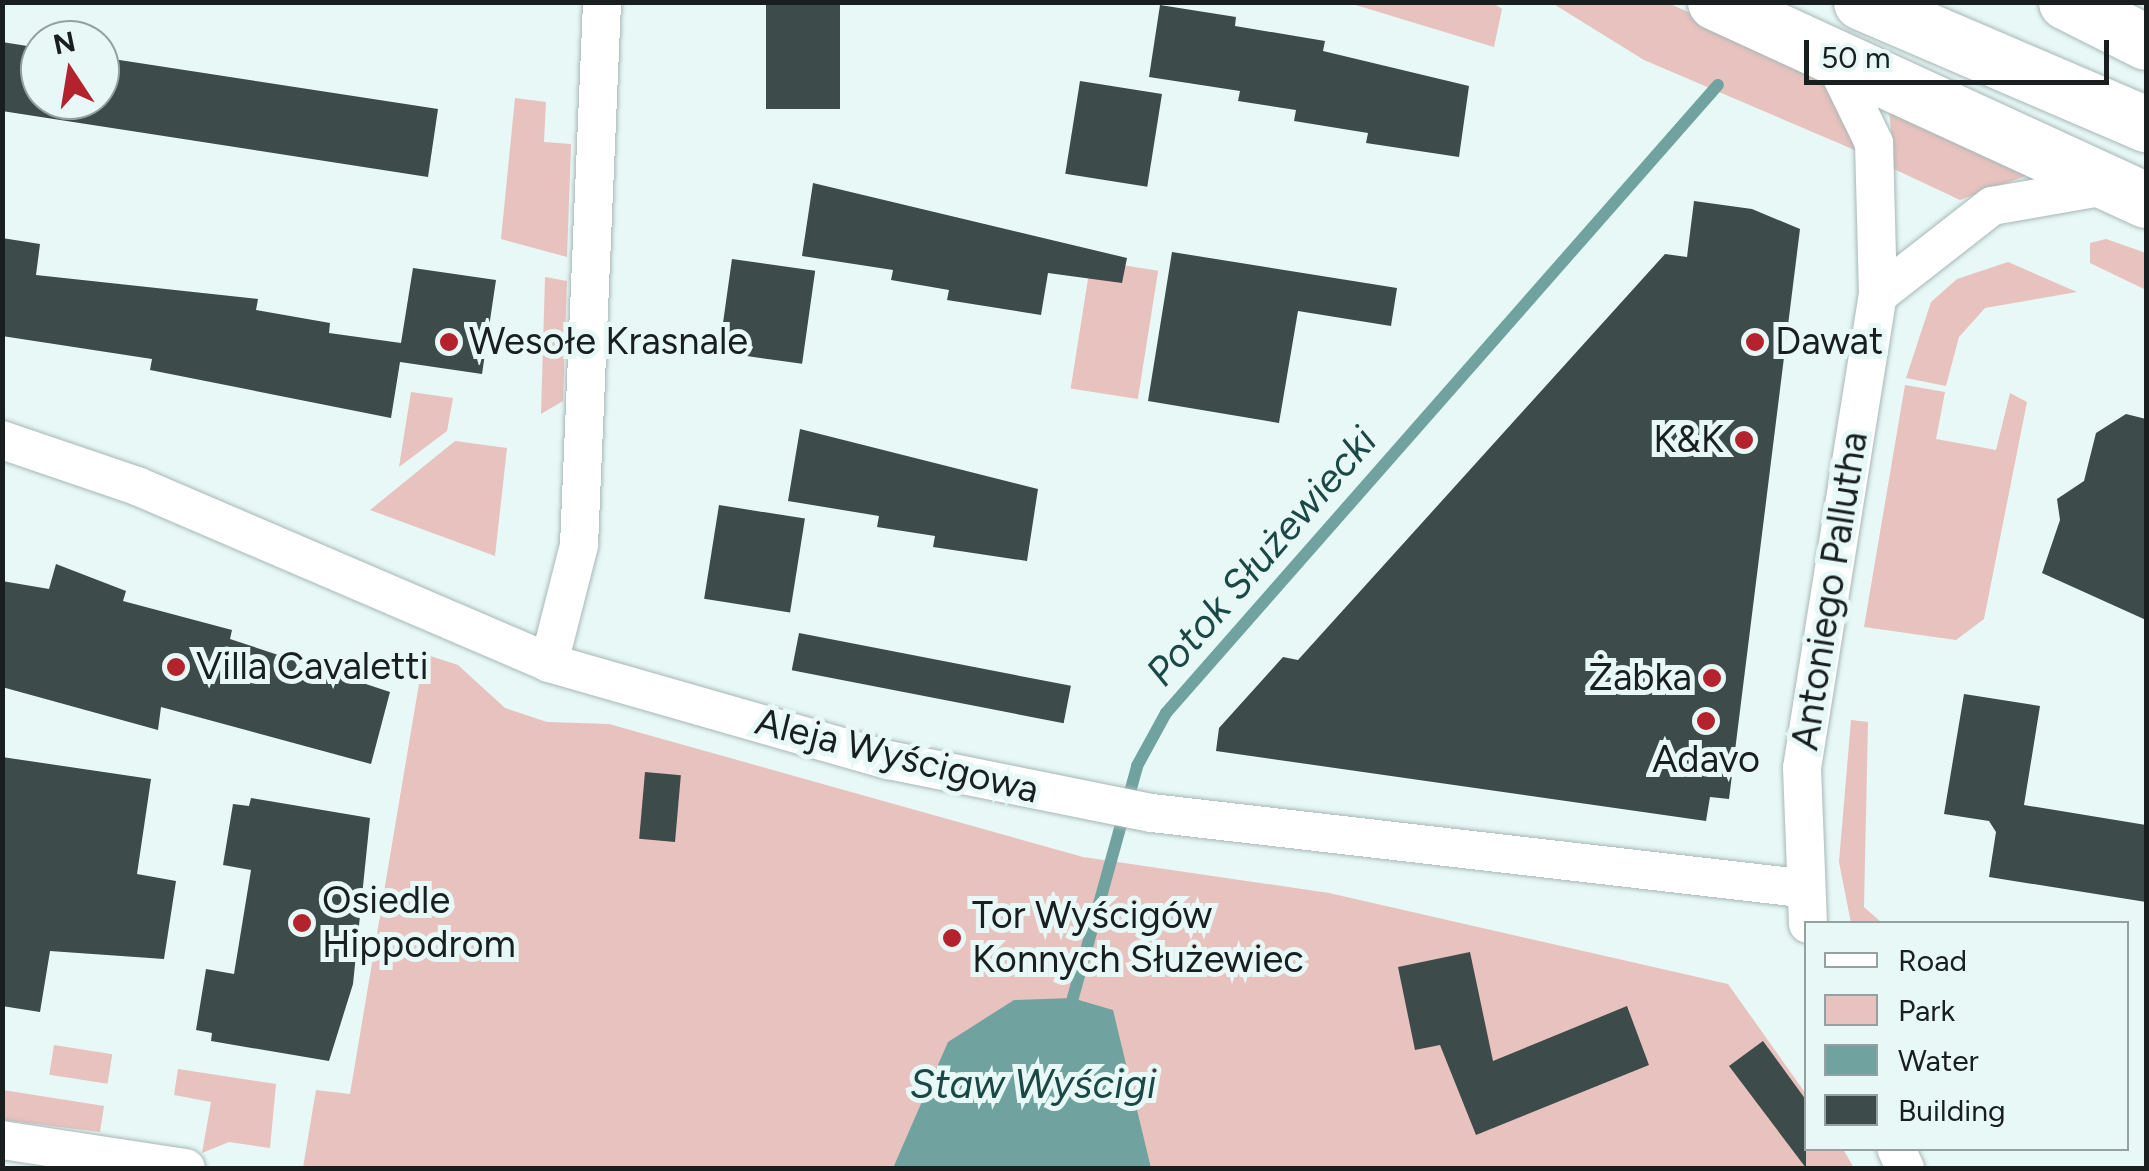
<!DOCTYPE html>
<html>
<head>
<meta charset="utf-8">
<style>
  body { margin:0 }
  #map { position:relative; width:2149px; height:1171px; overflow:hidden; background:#e7f8f6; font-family:Figtree,sans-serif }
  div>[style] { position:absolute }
  .green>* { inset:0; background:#e8c2bf; transform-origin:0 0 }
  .water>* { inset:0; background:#70a39f }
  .stream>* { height:12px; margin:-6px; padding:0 6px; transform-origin:6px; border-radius:6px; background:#70a39f }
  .building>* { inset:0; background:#3d4b4a; transform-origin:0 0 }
  .roads { filter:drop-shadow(0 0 2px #a8b7b6) drop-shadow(0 0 2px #a8b7b6) }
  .minor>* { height:38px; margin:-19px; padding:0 19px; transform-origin:19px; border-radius:19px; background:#fff }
  .primary>* { height:55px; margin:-27.5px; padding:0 27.5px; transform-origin:27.5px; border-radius:27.5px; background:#fff }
  .dots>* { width:28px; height:28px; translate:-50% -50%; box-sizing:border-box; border:5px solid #e7f8f6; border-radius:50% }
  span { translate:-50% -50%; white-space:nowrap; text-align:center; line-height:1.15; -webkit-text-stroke:10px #e7f8f6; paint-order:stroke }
  .poi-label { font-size:38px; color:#191f1f }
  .left { translate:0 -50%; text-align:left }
  .right { translate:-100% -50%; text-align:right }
  .street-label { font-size:38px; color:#191f1f }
  .water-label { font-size:40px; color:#1a4846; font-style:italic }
  .frame { position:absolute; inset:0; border:5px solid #191f1f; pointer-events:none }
  .legend { position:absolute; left:1804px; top:921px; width:325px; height:230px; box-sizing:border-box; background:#e7f8f6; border:2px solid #95a1a0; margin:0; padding:12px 18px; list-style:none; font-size:30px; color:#191f1f }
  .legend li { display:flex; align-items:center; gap:20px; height:50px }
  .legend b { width:50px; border:2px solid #95a1a0 }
  .north { position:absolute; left:20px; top:20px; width:100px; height:100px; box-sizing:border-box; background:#e7f8f6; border:2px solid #95a1a0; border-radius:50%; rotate:348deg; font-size:28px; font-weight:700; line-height:40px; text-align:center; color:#191f1f }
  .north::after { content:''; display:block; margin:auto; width:35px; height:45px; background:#b4232d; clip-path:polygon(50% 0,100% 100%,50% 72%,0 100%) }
  .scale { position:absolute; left:1804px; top:40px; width:305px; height:45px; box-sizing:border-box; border:5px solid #191f1f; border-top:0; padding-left:12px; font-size:30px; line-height:35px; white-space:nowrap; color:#191f1f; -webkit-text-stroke:8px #e7f8f6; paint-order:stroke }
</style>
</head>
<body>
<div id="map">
  <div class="green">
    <div style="clip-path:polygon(1493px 3px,1502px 9px,1494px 47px,1349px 3px)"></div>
    <div style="clip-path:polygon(1552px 3px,1668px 3px,1764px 46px,1825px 84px,1857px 151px,1644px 60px)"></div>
    <div style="clip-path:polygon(515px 98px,546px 102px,544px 142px,571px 144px,567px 257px,501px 239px)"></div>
    <div style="clip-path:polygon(1889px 108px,2037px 172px,1960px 200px,1894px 169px)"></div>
    <div style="clip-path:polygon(2106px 239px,2146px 253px,2146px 290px,2090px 263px,2090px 243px)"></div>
    <div style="left:1091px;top:260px;width:68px;height:130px;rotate:9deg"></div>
    <div style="clip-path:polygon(2008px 262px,2077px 292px,1985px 308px,1959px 337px,1946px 386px,1906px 378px,1931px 302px,1957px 279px)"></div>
    <div style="clip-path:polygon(545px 277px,567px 281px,563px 401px,541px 414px)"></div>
    <div style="clip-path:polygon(1905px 385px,1945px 392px,1936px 439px,1996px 450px,2010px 393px,2027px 402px,1984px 619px,1956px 640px,1864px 627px)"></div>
    <div style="clip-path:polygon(411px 392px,453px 398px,447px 431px,399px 467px)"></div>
    <div style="clip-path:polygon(455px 441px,507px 448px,495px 556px,370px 510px)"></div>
    <div style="clip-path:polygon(424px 654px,458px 665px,505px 708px,547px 722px,609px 724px,1083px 857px,1329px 893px,1728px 984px,1806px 1094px,1806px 1148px,1843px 1149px,1854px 1168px,303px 1168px,316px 1090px,350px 1094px)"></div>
    <div style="clip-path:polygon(1851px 720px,1868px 722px,1864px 907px,1882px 923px,1851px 923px,1839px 862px)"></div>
    <div style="left:54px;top:1045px;width:59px;height:30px;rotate:9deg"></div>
    <div style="clip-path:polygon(178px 1069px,276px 1084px,270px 1148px,229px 1142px,202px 1153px,211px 1102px,174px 1095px)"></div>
    <div style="clip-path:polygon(3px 1090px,104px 1106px,100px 1132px,3px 1120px)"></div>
  </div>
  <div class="water">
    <div style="clip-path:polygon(1072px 998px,1113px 1010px,1151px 1168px,893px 1168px,948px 1042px,1014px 1000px)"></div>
  </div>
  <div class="stream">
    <div style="left:1069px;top:1012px;width:255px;rotate:-74.5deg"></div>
    <div style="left:1137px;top:766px;width:60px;rotate:-61.3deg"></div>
    <div style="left:1166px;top:713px;width:836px;rotate:-48.69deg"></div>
  </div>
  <div class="building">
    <div style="left:766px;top:2px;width:74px;height:107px"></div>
    <div style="clip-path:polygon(1160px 5px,1236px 17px,1235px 26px,1325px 41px,1323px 51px,1469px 86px,1459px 157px,1366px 143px,1368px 133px,1294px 121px,1296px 110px,1238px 101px,1240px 91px,1149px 77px)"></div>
    <div style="clip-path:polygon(2px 42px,40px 48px,40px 100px,100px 100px,100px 57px,438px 109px,428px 177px,2px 111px)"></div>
    <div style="left:1080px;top:81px;width:83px;height:94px;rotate:9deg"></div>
    <div style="clip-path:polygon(813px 183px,1127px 258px,1122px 283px,1048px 273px,1041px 315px,947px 300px,949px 290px,891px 280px,893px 270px,802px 256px)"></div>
    <div style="clip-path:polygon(1694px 201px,1752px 209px,1800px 229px,1729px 799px,1710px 797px,1706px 821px,1216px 751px,1219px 728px,1283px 657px,1298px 660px,1665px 254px,1687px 257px)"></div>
    <div style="clip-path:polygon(2px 238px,40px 244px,36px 275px,258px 299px,256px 310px,330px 323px,329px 333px,401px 343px,413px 268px,496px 280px,482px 374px,400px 362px,391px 418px,150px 370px,152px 359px,2px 336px)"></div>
    <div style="clip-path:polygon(1172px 252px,1397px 288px,1391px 326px,1298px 311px,1279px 423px,1148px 401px)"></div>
    <div style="left:732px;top:259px;width:84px;height:94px;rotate:8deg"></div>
    <div style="clip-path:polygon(2126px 414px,2146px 419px,2146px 620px,2042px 573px,2060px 520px,2057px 499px,2084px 481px,2096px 433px)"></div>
    <div style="clip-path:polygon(800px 429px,1038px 489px,1027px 561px,933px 547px,935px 536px,877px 527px,879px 516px,788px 501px)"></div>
    <div style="left:719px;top:505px;width:87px;height:95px;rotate:9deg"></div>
    <div style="clip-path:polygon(56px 564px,126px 591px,123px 601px,232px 630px,230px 639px,390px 692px,371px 764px,161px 707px,158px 730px,2px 687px,2px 581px,49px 589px)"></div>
    <div style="left:799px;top:633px;width:277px;height:38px;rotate:11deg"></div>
    <div style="clip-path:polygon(1964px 694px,2040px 706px,2024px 805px,2146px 825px,2146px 902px,1989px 877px,1996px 832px,1989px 821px,1944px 814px)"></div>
    <div style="clip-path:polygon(2px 757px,151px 779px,137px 874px,176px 881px,164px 959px,50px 951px,40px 1012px,2px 1006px)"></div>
    <div style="left:645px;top:772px;width:36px;height:67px;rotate:5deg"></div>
    <div style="clip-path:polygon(251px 798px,370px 818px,353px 984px,329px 1061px,211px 1041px,212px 1033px,196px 1030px,206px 969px,234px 974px,251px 870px,223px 865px,233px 804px,249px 806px)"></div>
    <div style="clip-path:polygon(1470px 952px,1493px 1061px,1627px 1006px,1649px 1065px,1476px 1135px,1440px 1045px,1415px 1050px,1398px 967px)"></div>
    <div style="clip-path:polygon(1763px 1041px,1806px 1100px,1806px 1168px,1729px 1066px)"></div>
  </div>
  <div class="roads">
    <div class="minor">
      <div style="left:1878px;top:295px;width:145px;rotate:-38deg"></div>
      <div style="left:1992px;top:206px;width:117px;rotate:-9.9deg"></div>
      <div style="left:2px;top:440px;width:143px;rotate:18.8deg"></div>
      <div style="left:137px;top:486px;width:448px;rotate:23.2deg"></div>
      <div style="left:549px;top:663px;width:353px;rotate:16deg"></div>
      <div style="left:888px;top:760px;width:269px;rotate:11.4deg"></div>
      <div style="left:1152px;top:813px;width:652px;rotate:6.6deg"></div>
      <div style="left:549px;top:663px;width:122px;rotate:-75.7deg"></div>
      <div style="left:579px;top:545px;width:543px;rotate:-87.57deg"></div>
      <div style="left:1808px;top:924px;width:156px;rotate:-92.2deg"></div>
      <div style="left:1802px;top:768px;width:479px;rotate:-80.9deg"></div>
      <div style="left:1878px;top:295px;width:152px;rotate:-91.5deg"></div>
      <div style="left:1874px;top:143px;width:98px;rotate:-116deg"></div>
      <div style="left:2px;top:1140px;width:186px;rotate:8.7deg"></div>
      <div style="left:1896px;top:1148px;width:22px;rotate:66deg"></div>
    </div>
    <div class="primary">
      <div style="left:1715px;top:2px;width:474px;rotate:24.7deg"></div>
      <div style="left:1861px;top:2px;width:310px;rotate:23.2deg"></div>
      <div style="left:2066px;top:2px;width:89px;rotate:26.6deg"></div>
    </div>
  </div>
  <div class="dots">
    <div style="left:449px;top:342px;background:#b4232d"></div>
    <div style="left:1755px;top:342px;background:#b4232d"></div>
    <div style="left:1744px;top:440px;background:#b4232d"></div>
    <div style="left:176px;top:667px;background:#b4232d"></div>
    <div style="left:1712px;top:678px;background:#b4232d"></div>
    <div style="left:1706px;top:721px;background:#b4232d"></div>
    <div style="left:302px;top:923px;background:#b4232d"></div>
    <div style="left:952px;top:938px;background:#b4232d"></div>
  </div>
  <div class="poi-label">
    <span class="left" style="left:469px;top:342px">Wesołe Krasnale</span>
    <span class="left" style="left:1775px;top:342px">Dawat</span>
    <span class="right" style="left:1724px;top:440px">K&amp;K</span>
    <span class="left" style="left:196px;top:667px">Villa Cavaletti</span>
    <span class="right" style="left:1692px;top:678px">Żabka</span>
    <span style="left:1706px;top:760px">Adavo</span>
    <span class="left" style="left:322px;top:923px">Osiedle<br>Hippodrom</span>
    <span class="left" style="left:972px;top:938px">Tor Wyścigów<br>Konnych Służewiec</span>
  </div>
  <div class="street-label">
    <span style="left:1830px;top:591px;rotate:-81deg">Antoniego Pallutha</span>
    <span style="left:897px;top:756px;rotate:14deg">Aleja Wyścigowa</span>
  </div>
  <div class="water-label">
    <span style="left:1261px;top:556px;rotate:-49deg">Potok Służewiecki</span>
    <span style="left:1033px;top:1084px">Staw Wyścigi</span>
  </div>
  <div class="frame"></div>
  <ul class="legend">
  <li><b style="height:12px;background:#fff"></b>Road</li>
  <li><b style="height:28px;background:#e8c2bf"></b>Park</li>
  <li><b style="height:28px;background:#70a39f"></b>Water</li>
  <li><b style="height:28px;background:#3d4b4a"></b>Building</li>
  </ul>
  <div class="north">N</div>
  <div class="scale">50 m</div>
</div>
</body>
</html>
